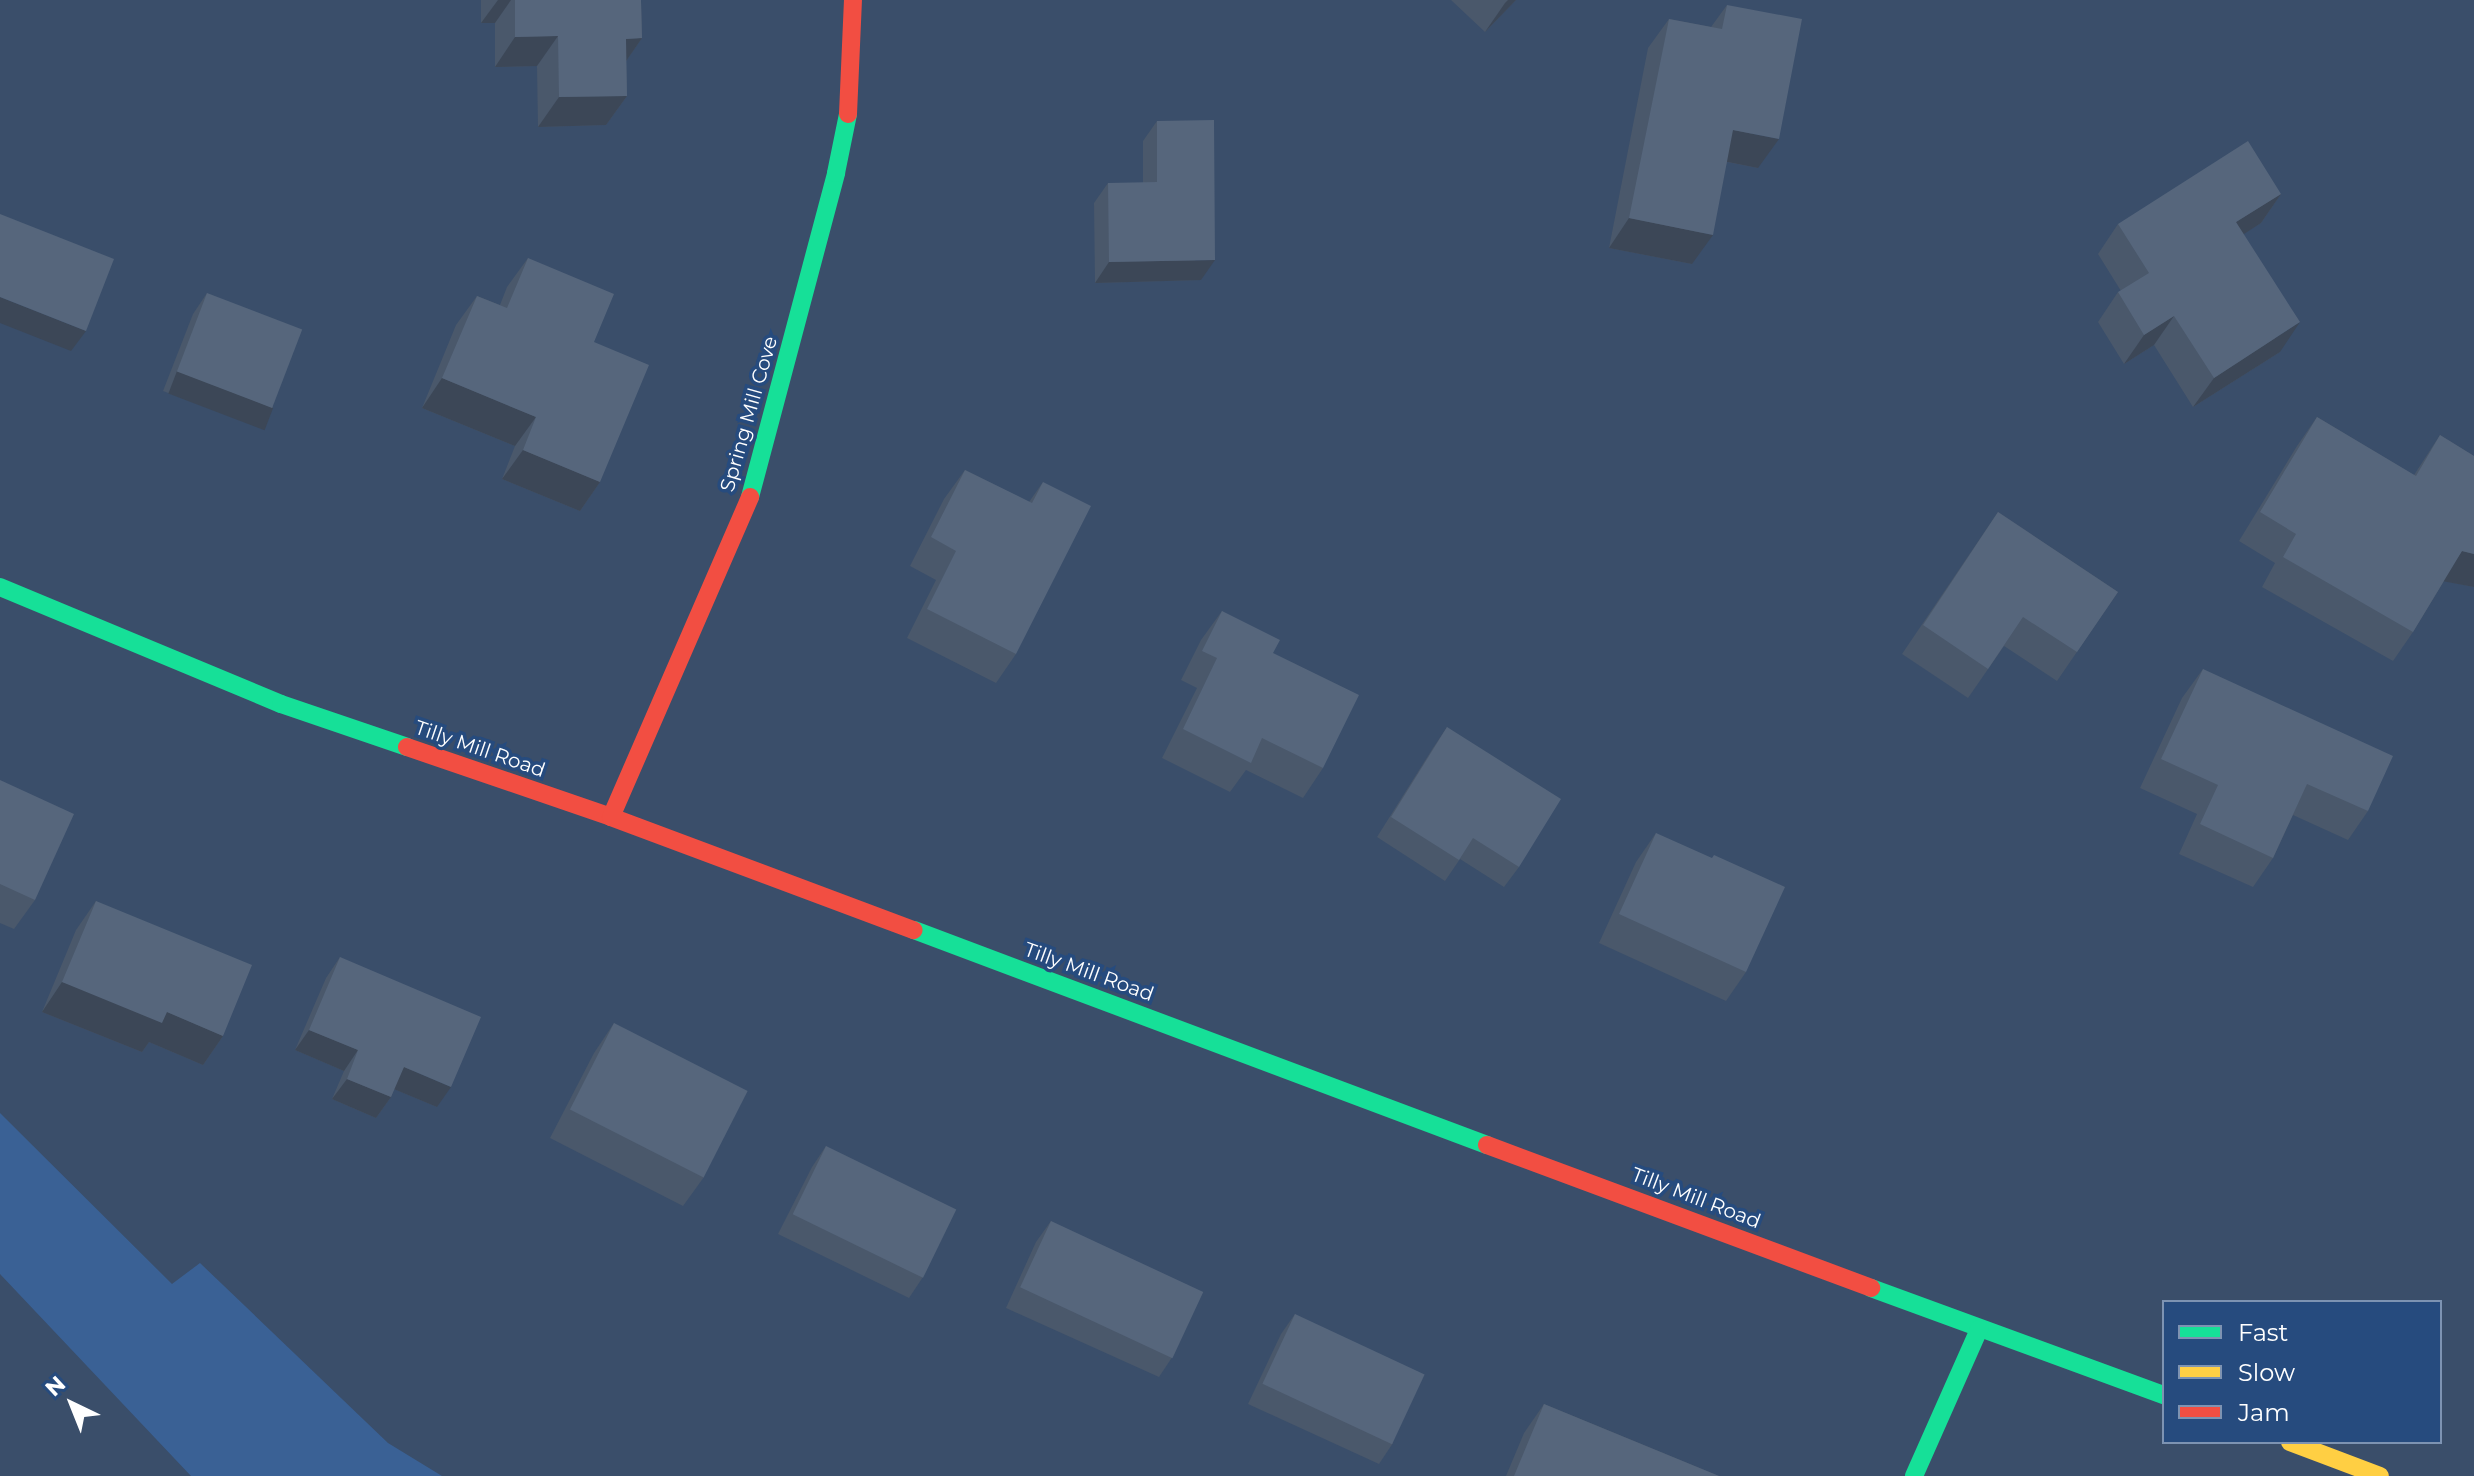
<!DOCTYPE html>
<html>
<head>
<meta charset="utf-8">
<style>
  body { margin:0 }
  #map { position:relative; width:2474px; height:1476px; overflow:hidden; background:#3a4e6a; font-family:Montserrat,sans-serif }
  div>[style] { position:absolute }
  .green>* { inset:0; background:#3a6195 }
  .fast>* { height:18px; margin:-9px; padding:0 9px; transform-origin:9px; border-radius:9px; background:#16e098 }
  .slow>* { height:18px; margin:-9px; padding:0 9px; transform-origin:9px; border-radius:9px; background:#ffcf43 }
  .jam>* { height:18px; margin:-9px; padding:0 9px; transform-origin:9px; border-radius:9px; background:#f24e42 }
  .wall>* { inset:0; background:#4a586b }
  .shaded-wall>* { inset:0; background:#3c4757; transform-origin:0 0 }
  .building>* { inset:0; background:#56667c; transform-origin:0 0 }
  span { translate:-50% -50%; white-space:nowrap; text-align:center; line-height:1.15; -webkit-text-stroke:7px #264b7e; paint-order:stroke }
  .street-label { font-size:20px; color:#fff }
  .legend { position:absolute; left:2162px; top:1300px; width:280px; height:144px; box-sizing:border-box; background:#264b7e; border:2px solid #7d93b2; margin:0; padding:10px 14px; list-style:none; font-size:24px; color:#fff }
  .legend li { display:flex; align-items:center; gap:16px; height:40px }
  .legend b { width:40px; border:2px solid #7d93b2 }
  .north { position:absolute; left:32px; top:1364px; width:80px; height:80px; -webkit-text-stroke:6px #264b7e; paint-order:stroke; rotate:317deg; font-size:22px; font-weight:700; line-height:32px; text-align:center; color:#fff }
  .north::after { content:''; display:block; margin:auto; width:28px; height:36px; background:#fff; clip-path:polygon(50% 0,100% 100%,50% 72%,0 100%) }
</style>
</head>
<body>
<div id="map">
  <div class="green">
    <div style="clip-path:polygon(0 1113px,172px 1284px,200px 1263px,388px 1443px,442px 1476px,191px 1476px,0 1274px)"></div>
  </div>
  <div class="fast">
    <div style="left:750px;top:497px;width:335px;rotate:-75.1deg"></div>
    <div style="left:836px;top:173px;width:60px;rotate:-78.5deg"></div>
    <div style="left:0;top:587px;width:304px;rotate:22.6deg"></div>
    <div style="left:281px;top:704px;width:133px;rotate:18.8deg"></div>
    <div style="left:914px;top:930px;width:612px;rotate:20.57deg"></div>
    <div style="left:1871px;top:1288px;width:312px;rotate:20.1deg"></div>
    <div style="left:1914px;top:1476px;width:161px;rotate:-66.1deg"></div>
  </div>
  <div class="slow">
    <div style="left:2290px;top:1442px;width:96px;rotate:20.7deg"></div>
  </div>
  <div class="jam">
    <div style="left:848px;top:114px;width:114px;rotate:-87.5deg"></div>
    <div style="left:407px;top:747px;width:216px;rotate:18.9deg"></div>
    <div style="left:611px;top:817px;width:323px;rotate:20.5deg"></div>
    <div style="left:611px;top:817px;width:349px;rotate:-66.5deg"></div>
    <div style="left:1487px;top:1145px;width:410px;rotate:20.4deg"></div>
  </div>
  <div class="wall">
    <div style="clip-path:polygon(481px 0,641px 0,642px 38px,626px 61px,627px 96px,606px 125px,538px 127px,537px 66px,495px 67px,495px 23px,481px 23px)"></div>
    <div style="clip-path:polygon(1451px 0,1516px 0,1485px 32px)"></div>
    <div style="clip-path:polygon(1727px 5px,1758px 168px,1727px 162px,1692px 264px,1609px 248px,1648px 48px,1669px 19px,1711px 27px)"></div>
    <div style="clip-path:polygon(1157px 121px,1201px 280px,1095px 283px,1094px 203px,1108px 183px,1143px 183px,1143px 141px)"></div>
    <div style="clip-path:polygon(2281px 194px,2261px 223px,2243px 234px,2280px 352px,2193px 407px,2154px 345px,2124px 364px,2098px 322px,2118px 292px,2121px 291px,2098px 254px,2118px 224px)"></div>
    <div style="clip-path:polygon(528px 258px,594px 342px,600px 482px,580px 511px,502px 479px,515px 446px,422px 408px,456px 325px,477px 296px,500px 305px,507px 287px)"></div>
    <div style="clip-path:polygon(207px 293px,273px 407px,258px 427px,163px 391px,193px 314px)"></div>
    <div style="clip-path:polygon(2317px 417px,2414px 475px,2440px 435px,2474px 456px,2474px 587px,2444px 581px,2413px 632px,2393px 661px,2262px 587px,2275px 563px,2239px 541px,2297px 446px)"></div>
    <div style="clip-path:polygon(965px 470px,1029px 502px,1043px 482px,1016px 654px,996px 683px,907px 638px,936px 580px,910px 566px,944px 499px)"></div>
    <div style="clip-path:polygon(1998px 512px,2118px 592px,2057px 681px,2004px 646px,1968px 698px,1902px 654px)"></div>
    <div style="clip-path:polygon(1222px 611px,1273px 653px,1323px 768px,1303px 798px,1246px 770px,1230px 792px,1162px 758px,1197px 688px,1181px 680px,1201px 640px)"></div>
    <div style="clip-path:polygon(2203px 669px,2368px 811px,2348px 840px,2293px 815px,2273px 858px,2253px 887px,2179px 854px,2197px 814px,2140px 788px,2182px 698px)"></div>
    <div style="clip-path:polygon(1447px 727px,1519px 867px,1504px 887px,1460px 859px,1445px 881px,1377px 837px,1433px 748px)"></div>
    <div style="clip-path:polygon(0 780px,35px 900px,14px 929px,0 923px)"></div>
    <div style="clip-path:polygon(1656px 833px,1746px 972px,1726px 1001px,1599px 943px,1636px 862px)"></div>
    <div style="clip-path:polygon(96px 901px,223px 1036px,203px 1065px,149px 1042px,142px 1052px,42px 1012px,76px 930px)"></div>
    <div style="clip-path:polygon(340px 957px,437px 1107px,394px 1089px,391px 1097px,376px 1118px,332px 1099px,344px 1071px,295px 1050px,326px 978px)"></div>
    <div style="clip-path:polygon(614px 1023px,704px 1177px,683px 1206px,550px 1138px,594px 1053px)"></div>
    <div style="clip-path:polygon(826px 1146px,923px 1277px,909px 1298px,778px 1234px,812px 1167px)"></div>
    <div style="clip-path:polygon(1051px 1221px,1173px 1356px,1159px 1377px,1006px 1308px,1036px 1242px)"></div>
    <div style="clip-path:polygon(1295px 1314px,1393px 1443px,1379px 1464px,1248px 1404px,1281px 1334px)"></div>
    <div style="clip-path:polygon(1544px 1404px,1719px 1476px,1506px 1476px,1524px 1433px)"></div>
  </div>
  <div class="shaded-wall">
    <div style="clip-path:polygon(498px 0,511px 0,495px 23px,481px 23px)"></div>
    <div style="clip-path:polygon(1508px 0,1516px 0,1485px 32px,1505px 3px)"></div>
    <div style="clip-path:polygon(558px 36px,537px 66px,495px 67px,515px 37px)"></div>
    <div style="clip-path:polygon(642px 38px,622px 67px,626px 39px)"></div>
    <div style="clip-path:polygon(627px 96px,606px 125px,538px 127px,559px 97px)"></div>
    <div style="clip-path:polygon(1733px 130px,1779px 139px,1758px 168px,1713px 159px)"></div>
    <div style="clip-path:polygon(2281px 194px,2261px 223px,2216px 252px,2236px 222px)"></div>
    <div style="clip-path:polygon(1629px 218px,1713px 235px,1692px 264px,1609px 248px)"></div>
    <div style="clip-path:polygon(1215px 260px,1201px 280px,1095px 283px,1109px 262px)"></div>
    <div style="clip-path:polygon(0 297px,86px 331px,71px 351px,0 323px)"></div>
    <div style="clip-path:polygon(2174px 316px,2154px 345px,2124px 364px,2144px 335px)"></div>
    <div style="clip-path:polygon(2300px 322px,2280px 352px,2193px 407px,2214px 378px)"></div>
    <div style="left:177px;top:371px;width:103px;height:24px;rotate:21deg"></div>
    <div style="clip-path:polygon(442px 378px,536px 417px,515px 446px,422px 408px)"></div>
    <div style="clip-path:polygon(523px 450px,600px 482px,580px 511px,502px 479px)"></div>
    <div style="clip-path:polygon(2462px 551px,2474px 554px,2474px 587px,2442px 581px)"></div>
    <div style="clip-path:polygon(62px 982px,167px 1012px,223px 1036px,203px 1065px,149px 1042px,142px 1052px,42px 1012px)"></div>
    <div style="clip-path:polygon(309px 1030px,358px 1050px,344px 1071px,295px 1050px)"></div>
    <div style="clip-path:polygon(404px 1067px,451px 1087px,437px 1107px,389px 1087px)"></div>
    <div style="clip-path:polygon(347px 1079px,391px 1097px,376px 1118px,332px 1099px)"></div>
  </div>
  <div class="building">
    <div style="clip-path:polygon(515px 0,641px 0,642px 38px,626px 39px,627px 96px,559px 97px,558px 36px,515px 37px)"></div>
    <div style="clip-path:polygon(1727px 5px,1802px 19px,1779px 139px,1733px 130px,1713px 235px,1629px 218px,1669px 19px,1722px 29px)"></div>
    <div style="clip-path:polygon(1214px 120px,1215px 260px,1109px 262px,1108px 183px,1157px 182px,1157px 121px)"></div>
    <div style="clip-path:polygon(2248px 141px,2281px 194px,2236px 222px,2300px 322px,2214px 378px,2174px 316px,2144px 335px,2118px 292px,2149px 273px,2118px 224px)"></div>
    <div style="clip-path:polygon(0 214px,114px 259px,86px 331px,0 297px)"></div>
    <div style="clip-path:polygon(528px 258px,614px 294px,594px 342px,649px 365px,600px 482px,523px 450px,536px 417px,442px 378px,477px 296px,507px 308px)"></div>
    <div style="left:207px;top:293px;width:102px;height:84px;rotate:21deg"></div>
    <div style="clip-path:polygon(2317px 417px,2416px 476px,2440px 435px,2474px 456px,2474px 554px,2462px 551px,2413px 632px,2283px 557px,2296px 534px,2260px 512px)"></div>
    <div style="clip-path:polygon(965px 470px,1032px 503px,1043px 482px,1091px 506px,1016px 654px,927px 609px,956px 551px,931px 537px)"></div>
    <div style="clip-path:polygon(1998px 512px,2118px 592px,2077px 652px,2023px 617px,1988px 669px,1923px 625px)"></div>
    <div style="clip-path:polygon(1222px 611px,1280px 640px,1273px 653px,1359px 695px,1323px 768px,1262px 738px,1251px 763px,1183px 729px,1217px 658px,1202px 651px)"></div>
    <div style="clip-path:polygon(2203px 669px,2393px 756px,2368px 811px,2307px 784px,2273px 858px,2200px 824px,2218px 785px,2161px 759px)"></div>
    <div style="clip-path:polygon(1447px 727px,1561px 799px,1519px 867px,1473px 838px,1459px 860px,1391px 817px)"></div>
    <div style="clip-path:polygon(0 780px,74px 814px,35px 900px,0 884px)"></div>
    <div style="clip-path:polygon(1656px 833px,1712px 858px,1714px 855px,1785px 887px,1746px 972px,1619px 914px)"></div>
    <div style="clip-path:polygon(96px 901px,252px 965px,223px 1036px,167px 1012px,162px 1023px,62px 982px)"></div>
    <div style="clip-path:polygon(340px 957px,481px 1017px,451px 1087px,404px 1067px,391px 1097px,347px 1079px,358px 1050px,309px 1030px)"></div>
    <div style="left:614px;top:1023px;width:150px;height:97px;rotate:27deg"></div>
    <div style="left:826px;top:1146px;width:145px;height:76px;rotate:26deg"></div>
    <div style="left:1051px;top:1221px;width:168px;height:73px;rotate:25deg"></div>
    <div style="left:1295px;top:1314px;width:143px;height:77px;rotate:25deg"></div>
    <div style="clip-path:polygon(1544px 1404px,1719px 1476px,1514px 1476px)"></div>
  </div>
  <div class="street-label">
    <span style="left:749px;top:414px;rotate:-74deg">Spring Mill Cove</span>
    <span style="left:480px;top:749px;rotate:19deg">Tilly Mill Road</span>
    <span style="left:1089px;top:972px;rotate:20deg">Tilly Mill Road</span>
    <span style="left:1696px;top:1198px;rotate:21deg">Tilly Mill Road</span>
  </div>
  <ul class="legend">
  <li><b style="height:10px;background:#16e098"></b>Fast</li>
  <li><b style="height:10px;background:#ffcf43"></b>Slow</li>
  <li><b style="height:10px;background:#f24e42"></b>Jam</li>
  </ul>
  <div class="north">N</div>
</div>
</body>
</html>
